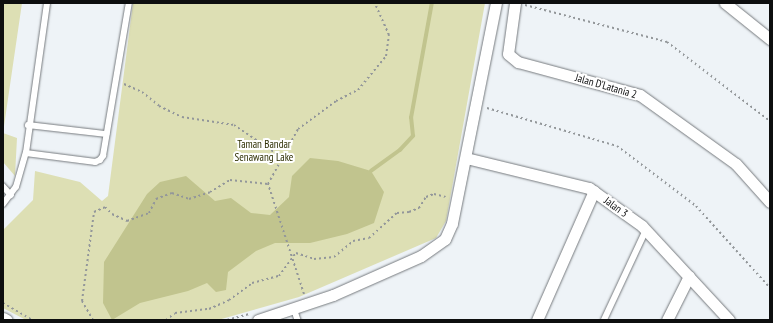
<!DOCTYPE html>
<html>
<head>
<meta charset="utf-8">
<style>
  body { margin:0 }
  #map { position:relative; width:773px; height:323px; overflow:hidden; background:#eef3f7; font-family:"PT Sans Narrow",sans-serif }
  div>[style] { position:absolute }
  .green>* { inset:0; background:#dddfb4 }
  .water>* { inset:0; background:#c1c48e }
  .stream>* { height:3.5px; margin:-1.75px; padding:0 1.75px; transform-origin:1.75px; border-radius:1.75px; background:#c1c48e }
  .path>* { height:2px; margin-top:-1px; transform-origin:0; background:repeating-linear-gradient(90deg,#93979a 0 2px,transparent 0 5px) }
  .roads { filter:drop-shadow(0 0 1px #767a7e) drop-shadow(0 0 1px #767a7e) }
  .lane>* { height:5.5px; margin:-2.75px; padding:0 2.75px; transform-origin:2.75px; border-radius:2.75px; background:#fff }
  .street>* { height:11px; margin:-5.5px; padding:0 5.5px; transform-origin:5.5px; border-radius:5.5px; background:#fff }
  span { translate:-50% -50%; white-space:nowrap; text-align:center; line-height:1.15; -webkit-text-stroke:4px #fff; paint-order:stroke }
  .street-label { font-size:11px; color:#0d0e0f }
  .park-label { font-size:11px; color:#2e2f03 }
  .frame { position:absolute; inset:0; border:4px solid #0d0e0f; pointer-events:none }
</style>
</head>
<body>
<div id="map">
  <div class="green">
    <div style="clip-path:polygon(3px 3px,22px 3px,3px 133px,17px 138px,15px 176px,3px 162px)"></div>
    <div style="clip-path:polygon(133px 3px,485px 3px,446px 221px,436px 238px,299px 297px,218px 320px,26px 320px,3px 308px,3px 230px,33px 200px,35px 171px,80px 182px,102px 201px,108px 196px)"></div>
  </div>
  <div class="water">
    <div style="clip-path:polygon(310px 158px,338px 161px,371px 171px,384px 192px,374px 223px,347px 234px,310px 243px,275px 243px,256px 251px,228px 272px,226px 290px,216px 292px,207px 283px,188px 291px,140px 303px,112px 320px,103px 303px,104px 262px,147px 194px,160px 182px,186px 176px,215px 201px,231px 198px,251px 213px,270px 215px,289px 197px,292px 176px)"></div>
  </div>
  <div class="stream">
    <div style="left:371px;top:171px;width:36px;rotate:-36deg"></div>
    <div style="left:400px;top:150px;width:19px;rotate:-47deg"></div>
    <div style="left:413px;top:136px;width:18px;rotate:-96deg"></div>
    <div style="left:411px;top:118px;width:117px;rotate:-79.7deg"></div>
  </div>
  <div class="path">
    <div style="left:525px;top:5px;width:147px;rotate:14.6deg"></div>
    <div style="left:667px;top:42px;width:130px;rotate:37.5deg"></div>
    <div style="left:124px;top:84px;width:20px;rotate:24deg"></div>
    <div style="left:142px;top:92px;width:22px;rotate:39deg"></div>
    <div style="left:159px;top:106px;width:25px;rotate:26deg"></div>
    <div style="left:182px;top:117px;width:53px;rotate:8.7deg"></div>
    <div style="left:234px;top:125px;width:59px;rotate:34deg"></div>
    <div style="left:487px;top:108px;width:135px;rotate:16.3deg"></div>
    <div style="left:617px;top:146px;width:99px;rotate:37.2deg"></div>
    <div style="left:696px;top:206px;width:110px;rotate:47.9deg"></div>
    <div style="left:304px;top:294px;width:116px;rotate:-108.1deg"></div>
    <div style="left:268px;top:184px;width:63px;rotate:-61.4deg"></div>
    <div style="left:298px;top:129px;width:47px;rotate:-36.4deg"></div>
    <div style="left:336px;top:101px;width:25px;rotate:-27deg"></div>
    <div style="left:358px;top:90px;width:44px;rotate:-50.5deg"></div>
    <div style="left:386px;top:56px;width:21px;rotate:-82deg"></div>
    <div style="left:389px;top:35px;width:35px;rotate:-114deg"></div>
    <div style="left:3px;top:303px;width:34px;rotate:30deg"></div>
    <div style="left:93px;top:320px;width:22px;rotate:-120deg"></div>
    <div style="left:82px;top:301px;width:90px;rotate:-82.3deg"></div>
    <div style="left:94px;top:212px;width:12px;rotate:-24deg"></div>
    <div style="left:105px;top:207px;width:10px;rotate:45deg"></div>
    <div style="left:112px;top:214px;width:17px;rotate:25deg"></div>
    <div style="left:127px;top:221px;width:23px;rotate:-20deg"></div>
    <div style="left:149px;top:213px;width:16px;rotate:-63deg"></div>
    <div style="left:156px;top:199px;width:17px;rotate:-21deg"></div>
    <div style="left:172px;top:193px;width:18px;rotate:19deg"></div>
    <div style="left:189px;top:199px;width:22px;rotate:-18deg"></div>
    <div style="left:210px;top:192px;width:23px;rotate:-31deg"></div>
    <div style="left:230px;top:180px;width:38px;rotate:6deg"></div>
    <div style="left:166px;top:320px;width:11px;rotate:-38deg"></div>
    <div style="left:175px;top:313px;width:34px;rotate:-7deg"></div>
    <div style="left:209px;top:309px;width:22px;rotate:-24deg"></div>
    <div style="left:229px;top:300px;width:29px;rotate:-36deg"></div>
    <div style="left:252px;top:283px;width:28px;rotate:-15deg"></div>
    <div style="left:279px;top:276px;width:29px;rotate:-54deg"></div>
    <div style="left:296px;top:253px;width:19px;rotate:18deg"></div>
    <div style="left:314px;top:259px;width:20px;rotate:-6deg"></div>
    <div style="left:334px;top:257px;width:25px;rotate:-40deg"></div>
    <div style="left:353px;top:241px;width:16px;rotate:-11deg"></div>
    <div style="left:369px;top:238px;width:38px;rotate:-42deg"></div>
    <div style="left:397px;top:213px;width:12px;rotate:-5deg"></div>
    <div style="left:409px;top:212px;width:11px;rotate:-22deg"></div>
    <div style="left:419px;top:208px;width:13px;rotate:-58deg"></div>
    <div style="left:426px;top:197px;width:9px;rotate:-21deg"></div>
    <div style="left:434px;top:194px;width:12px;rotate:14deg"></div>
    <div style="left:227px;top:320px;width:23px;rotate:-15deg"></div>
  </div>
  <div class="roads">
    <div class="lane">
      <div style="left:28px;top:125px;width:79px;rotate:6.6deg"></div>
      <div style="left:26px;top:153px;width:70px;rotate:7.4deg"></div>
      <div style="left:95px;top:162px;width:5px;rotate:-22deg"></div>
      <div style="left:100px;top:160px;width:5px;rotate:-53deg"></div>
      <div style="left:103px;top:156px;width:155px;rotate:-80.4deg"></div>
      <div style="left:3px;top:186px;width:12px;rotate:48deg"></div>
      <div style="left:3px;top:204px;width:21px;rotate:-53deg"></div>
      <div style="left:16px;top:187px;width:35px;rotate:-74deg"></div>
      <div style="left:26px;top:153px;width:151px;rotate:-82deg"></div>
      <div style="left:294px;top:308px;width:13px;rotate:72deg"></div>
      <div style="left:604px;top:320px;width:99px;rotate:-65deg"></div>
    </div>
    <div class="street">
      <div style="left:515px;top:3px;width:51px;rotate:97.8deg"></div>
      <div style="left:508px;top:54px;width:13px;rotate:39deg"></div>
      <div style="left:518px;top:62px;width:126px;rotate:15.1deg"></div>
      <div style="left:640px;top:95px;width:118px;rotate:35.7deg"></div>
      <div style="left:736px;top:164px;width:51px;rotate:48.2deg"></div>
      <div style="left:725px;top:3px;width:58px;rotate:38.7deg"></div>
      <div style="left:466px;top:158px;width:127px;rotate:13.7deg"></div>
      <div style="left:589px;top:188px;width:65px;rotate:35.6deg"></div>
      <div style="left:642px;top:226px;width:128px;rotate:47.2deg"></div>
      <div style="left:3px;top:318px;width:4px;rotate:27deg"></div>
      <div style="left:258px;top:320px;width:79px;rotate:-18.4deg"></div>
      <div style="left:333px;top:295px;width:96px;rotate:-23.9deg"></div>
      <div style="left:421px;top:256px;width:29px;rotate:-35deg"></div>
      <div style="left:445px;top:239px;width:17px;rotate:-66deg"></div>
      <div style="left:452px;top:223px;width:224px;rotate:-78.7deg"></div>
      <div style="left:537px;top:320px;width:141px;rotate:-66.2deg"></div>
      <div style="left:667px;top:320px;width:49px;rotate:-63.4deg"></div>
    </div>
  </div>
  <div class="street-label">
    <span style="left:606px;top:86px;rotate:16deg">Jalan D’Latania 2</span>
    <span style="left:616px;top:207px;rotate:36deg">Jalan 3</span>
  </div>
  <div class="park-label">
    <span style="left:264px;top:151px">Taman Bandar<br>Senawang Lake</span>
  </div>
  <div class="frame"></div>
</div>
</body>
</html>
